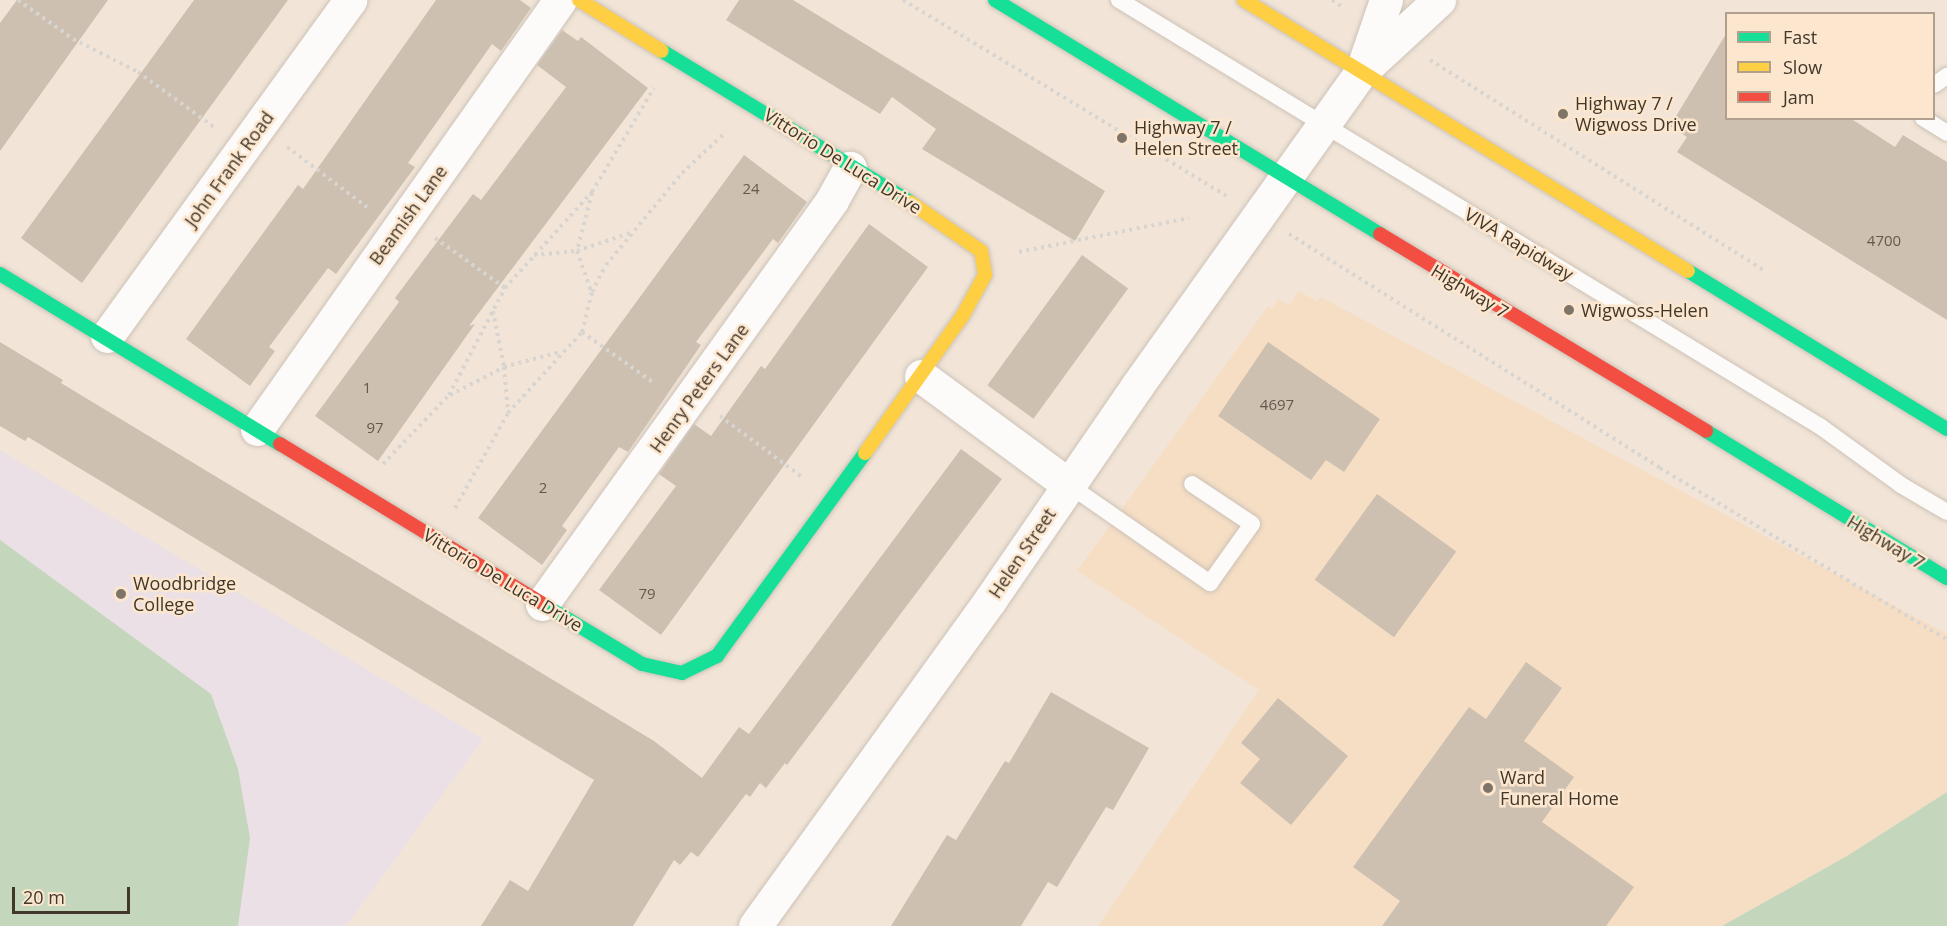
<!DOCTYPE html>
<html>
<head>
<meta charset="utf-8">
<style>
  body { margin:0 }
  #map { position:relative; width:1947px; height:926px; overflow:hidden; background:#f2e5d8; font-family:"Open Sans",sans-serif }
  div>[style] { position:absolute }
  .built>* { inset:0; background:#f5dec4 }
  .education>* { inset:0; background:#ebe0e6 }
  .green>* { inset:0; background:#c4d6bb }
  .building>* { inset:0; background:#cdc0b1; transform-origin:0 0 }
  .path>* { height:4px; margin-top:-2px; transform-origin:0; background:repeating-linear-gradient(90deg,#d8d5d1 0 3px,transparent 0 7.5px) }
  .roads { filter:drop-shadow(0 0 2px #cdc2b7) drop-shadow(0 0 2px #cdc2b7) }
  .lane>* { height:16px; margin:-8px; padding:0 8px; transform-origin:8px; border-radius:8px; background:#fdfbf9 }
  .street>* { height:33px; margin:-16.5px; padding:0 16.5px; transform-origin:16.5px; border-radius:16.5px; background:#fdfbf9 }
  .fast>* { height:14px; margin:-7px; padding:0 7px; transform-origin:7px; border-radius:7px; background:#16e098 }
  .slow>* { height:14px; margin:-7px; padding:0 7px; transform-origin:7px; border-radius:7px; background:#ffcf43 }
  .jam>* { height:14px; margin:-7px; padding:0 7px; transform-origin:7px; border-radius:7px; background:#f24e42 }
  .dots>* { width:16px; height:16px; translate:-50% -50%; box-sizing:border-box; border:3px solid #fce6ce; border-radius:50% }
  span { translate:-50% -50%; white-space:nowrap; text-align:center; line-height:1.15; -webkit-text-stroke:5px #fce6ce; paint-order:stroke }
  .number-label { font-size:15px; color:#64594c }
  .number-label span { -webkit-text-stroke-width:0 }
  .poi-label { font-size:18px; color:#41372b }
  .left { translate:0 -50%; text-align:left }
  .street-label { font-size:18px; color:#41372b }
  .legend { position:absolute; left:1725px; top:12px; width:210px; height:108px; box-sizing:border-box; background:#fce6ce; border:2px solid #b1a08d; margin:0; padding:8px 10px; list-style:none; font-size:18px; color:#41372b }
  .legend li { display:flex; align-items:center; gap:12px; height:30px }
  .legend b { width:30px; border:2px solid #b1a08d }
  .scale { position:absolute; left:12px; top:887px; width:118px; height:27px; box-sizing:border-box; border:3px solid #41372b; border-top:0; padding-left:8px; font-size:18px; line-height:21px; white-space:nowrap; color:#41372b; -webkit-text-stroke:4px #fce6ce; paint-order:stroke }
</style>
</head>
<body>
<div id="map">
  <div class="built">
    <div style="clip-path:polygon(1298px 291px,1317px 301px,1321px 297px,1947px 634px,1947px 792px,1847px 856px,1722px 926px,1098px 926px,1259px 690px,1077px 571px,1268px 306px,1273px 309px,1278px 299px,1290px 305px)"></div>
  </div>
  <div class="education">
    <div style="clip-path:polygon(0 450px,483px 739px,346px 926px,0 926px)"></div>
  </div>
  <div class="green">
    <div style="clip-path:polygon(0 540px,211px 694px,238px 769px,250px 838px,238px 926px,0 926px)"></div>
    <div style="clip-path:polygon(1947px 792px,1947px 926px,1722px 926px,1847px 856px)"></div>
  </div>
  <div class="building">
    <div style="clip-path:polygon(17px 0,108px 0,0 151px,0 23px)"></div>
    <div style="clip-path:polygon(194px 0,288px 0,82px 283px,21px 238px)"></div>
    <div style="clip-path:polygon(436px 0,520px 0,531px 8px,501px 51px,492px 44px,408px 163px,415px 167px,336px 274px,328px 268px,269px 347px,275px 351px,250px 386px,186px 339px,298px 185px,303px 189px)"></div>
    <div style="clip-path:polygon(739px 0,793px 0,1105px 191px,1075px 241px,922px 149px,936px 129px,892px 97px,880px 114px,726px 20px)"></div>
    <div style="clip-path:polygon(562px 30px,578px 41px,581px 37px,648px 88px,469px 326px,475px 324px,378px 461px,315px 416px,399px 302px,395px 298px,473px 194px,481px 200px,566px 87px,537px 65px)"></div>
    <div style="clip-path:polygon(1726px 34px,1726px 118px,1850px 118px,1895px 147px,1903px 135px,1947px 162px,1947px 320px,1677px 152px,1687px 137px,1670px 126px)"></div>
    <div style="clip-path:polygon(744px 155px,807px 202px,778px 243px,773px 239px,696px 342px,701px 345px,628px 452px,619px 447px,562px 526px,567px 530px,542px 565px,478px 518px)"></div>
    <div style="clip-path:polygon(869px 224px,928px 267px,661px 635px,599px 590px,676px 486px,659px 474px,694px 424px,711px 436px,761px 366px,765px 369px)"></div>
    <div style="left:1082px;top:255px;width:57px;height:161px;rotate:36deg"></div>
    <div style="clip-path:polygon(0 342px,63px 380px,61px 383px,654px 741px,702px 778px,739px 727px,749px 734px,961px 449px,1002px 479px,787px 765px,785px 763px,766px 788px,760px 783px,750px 797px,746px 794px,698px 857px,691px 852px,680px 865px,674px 860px,633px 926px,481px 926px,510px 880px,528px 891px,594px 780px,28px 437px,25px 441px,0 426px)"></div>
    <div style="clip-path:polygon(1268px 342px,1380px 419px,1344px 472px,1326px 460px,1311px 480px,1218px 416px)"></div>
    <div style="left:1377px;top:494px;width:98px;height:106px;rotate:36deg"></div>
    <div style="clip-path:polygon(1526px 662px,1562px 688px,1524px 741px,1574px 777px,1542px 822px,1634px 887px,1606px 926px,1382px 926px,1400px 901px,1353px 867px,1469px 707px,1486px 719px)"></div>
    <div style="clip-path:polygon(1051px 692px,1149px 748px,1113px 810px,1106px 807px,1057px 887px,1048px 882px,1021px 926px,891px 926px,947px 835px,956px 840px,1005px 761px,1009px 763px)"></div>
    <div style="clip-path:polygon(1278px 698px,1348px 756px,1291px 825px,1240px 783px,1260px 759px,1241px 743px)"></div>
  </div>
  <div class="path">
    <div style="left:18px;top:0;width:67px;rotate:35.3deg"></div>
    <div style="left:73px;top:39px;width:73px;rotate:26.9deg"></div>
    <div style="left:138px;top:72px;width:94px;rotate:35.9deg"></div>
    <div style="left:903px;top:0;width:378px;rotate:31.2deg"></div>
    <div style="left:1332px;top:0;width:14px;rotate:34deg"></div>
    <div style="left:1430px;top:60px;width:395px;rotate:32.2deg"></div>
    <div style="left:287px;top:147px;width:100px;rotate:36.9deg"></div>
    <div style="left:592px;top:193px;width:60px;rotate:104.5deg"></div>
    <div style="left:577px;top:251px;width:56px;rotate:-18.8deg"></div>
    <div style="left:1289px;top:234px;width:439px;rotate:32.2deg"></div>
    <div style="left:1660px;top:468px;width:335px;rotate:30.9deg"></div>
    <div style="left:435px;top:238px;width:86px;rotate:35.5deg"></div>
    <div style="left:1019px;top:252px;width:173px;rotate:-11.3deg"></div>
    <div style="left:534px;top:255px;width:43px;rotate:-5.3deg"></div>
    <div style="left:577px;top:251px;width:42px;rotate:70.7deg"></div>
    <div style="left:493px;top:311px;width:57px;rotate:78.9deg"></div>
    <div style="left:504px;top:367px;width:58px;rotate:-15deg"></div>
    <div style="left:582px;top:332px;width:88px;rotate:35.3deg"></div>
    <div style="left:450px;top:395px;width:61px;rotate:-27.4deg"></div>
    <div style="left:504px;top:367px;width:46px;rotate:85deg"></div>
    <div style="left:720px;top:416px;width:102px;rotate:36.6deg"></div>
    <div style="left:383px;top:464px;width:95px;rotate:-46.3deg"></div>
    <div style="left:449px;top:395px;width:121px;rotate:-62.4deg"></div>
    <div style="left:505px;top:288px;width:130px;rotate:-47.8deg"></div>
    <div style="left:592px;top:192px;width:121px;rotate:-59.2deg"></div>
    <div style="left:455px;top:508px;width:109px;rotate:-60.8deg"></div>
    <div style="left:508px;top:413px;width:110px;rotate:-47.6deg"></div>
    <div style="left:582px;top:332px;width:41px;rotate:-76deg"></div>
    <div style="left:592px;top:292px;width:30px;rotate:-63deg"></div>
    <div style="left:606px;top:265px;width:119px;rotate:-50.4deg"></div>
    <div style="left:682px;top:173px;width:60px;rotate:-43deg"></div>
  </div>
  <div class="roads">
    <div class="lane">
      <div style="left:1119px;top:0;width:822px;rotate:31.31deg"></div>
      <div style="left:1821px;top:427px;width:99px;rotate:35.9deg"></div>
      <div style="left:1901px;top:485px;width:53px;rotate:30.4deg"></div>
      <div style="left:1934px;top:85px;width:16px;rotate:-35deg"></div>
      <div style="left:1923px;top:118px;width:28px;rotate:32deg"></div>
      <div style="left:1069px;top:485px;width:172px;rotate:34.8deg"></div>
      <div style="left:1210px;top:583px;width:72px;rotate:-54.6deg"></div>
      <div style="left:1252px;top:524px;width:72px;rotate:-146.3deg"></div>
    </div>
    <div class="street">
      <div style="left:1362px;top:70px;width:74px;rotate:-71.1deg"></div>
      <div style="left:107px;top:336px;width:415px;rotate:-54.1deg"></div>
      <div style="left:921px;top:376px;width:184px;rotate:36.4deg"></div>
      <div style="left:257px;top:429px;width:525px;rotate:-54.77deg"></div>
      <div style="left:542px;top:604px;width:497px;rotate:-54.3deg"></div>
      <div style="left:832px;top:200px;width:37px;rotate:-61deg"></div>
      <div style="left:755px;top:926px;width:402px;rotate:-54.2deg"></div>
      <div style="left:990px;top:600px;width:260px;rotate:-55.5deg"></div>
      <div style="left:1137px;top:386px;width:387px;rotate:-54.5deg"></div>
      <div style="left:1362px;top:71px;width:105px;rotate:-42.7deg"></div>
    </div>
    <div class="fast">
      <div style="left:995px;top:0;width:451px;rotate:31.3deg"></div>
      <div style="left:662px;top:51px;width:290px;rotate:31.3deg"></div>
      <div style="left:1688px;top:271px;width:303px;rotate:31.4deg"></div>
      <div style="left:0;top:274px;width:328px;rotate:31.3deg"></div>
      <div style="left:1706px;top:431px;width:282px;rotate:31.4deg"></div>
      <div style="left:541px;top:603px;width:118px;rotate:31.1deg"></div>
      <div style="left:642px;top:664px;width:41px;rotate:12.7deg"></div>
      <div style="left:682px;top:673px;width:39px;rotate:-26deg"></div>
      <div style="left:717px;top:656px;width:251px;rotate:-53.9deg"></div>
    </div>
    <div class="slow">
      <div style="left:579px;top:0;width:97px;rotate:31.6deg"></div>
      <div style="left:1244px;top:0;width:520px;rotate:31.4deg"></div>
      <div style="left:865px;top:453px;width:169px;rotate:-54.6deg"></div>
      <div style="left:963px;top:315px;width:46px;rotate:-61.2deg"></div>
      <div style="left:985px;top:275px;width:24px;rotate:-99deg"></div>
      <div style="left:981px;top:251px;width:86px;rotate:-145.4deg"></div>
    </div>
    <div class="jam">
      <div style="left:1380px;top:234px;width:381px;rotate:31.1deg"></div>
      <div style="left:280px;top:444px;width:306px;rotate:31.3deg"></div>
    </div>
  </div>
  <div class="dots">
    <div style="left:1563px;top:114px;background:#7f7468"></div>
    <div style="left:1122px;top:138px;background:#7f7468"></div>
    <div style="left:1569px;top:310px;background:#7f7468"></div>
    <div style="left:121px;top:594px;background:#7f7468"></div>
    <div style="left:1488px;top:788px;background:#7f7468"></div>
  </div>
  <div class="number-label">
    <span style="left:751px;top:189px">24</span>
    <span style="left:1884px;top:241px">4700</span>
    <span style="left:367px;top:388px">1</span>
    <span style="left:1277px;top:405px">4697</span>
    <span style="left:375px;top:428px">97</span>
    <span style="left:543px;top:488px">2</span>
    <span style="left:647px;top:594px">79</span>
  </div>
  <div class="poi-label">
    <span class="left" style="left:1575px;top:114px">Highway 7 /<br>Wigwoss Drive</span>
    <span class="left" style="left:1134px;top:138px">Highway 7 /<br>Helen Street</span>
    <span class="left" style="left:1581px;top:310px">Wigwoss-Helen</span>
    <span class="left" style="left:133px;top:594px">Woodbridge<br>College</span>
    <span class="left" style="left:1500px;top:788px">Ward<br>Funeral Home</span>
  </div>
  <div class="street-label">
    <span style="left:843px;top:161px;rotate:32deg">Vittorio De Luca Drive</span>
    <span style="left:229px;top:169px;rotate:-54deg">John Frank Road</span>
    <span style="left:408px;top:215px;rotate:-54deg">Beamish Lane</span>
    <span style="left:1519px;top:244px;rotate:31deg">VIVA Rapidway</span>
    <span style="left:1470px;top:291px;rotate:31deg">Highway 7</span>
    <span style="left:699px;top:388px;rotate:-54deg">Henry Peters Lane</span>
    <span style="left:1886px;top:542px;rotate:31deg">Highway 7</span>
    <span style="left:1022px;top:553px;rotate:-56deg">Helen Street</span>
    <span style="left:503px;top:580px;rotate:31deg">Vittorio De Luca Drive</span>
  </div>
  <ul class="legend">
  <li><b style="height:8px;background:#16e098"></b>Fast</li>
  <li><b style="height:8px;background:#ffcf43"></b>Slow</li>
  <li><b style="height:8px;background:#f24e42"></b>Jam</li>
  </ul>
  <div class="scale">20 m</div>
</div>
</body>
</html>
